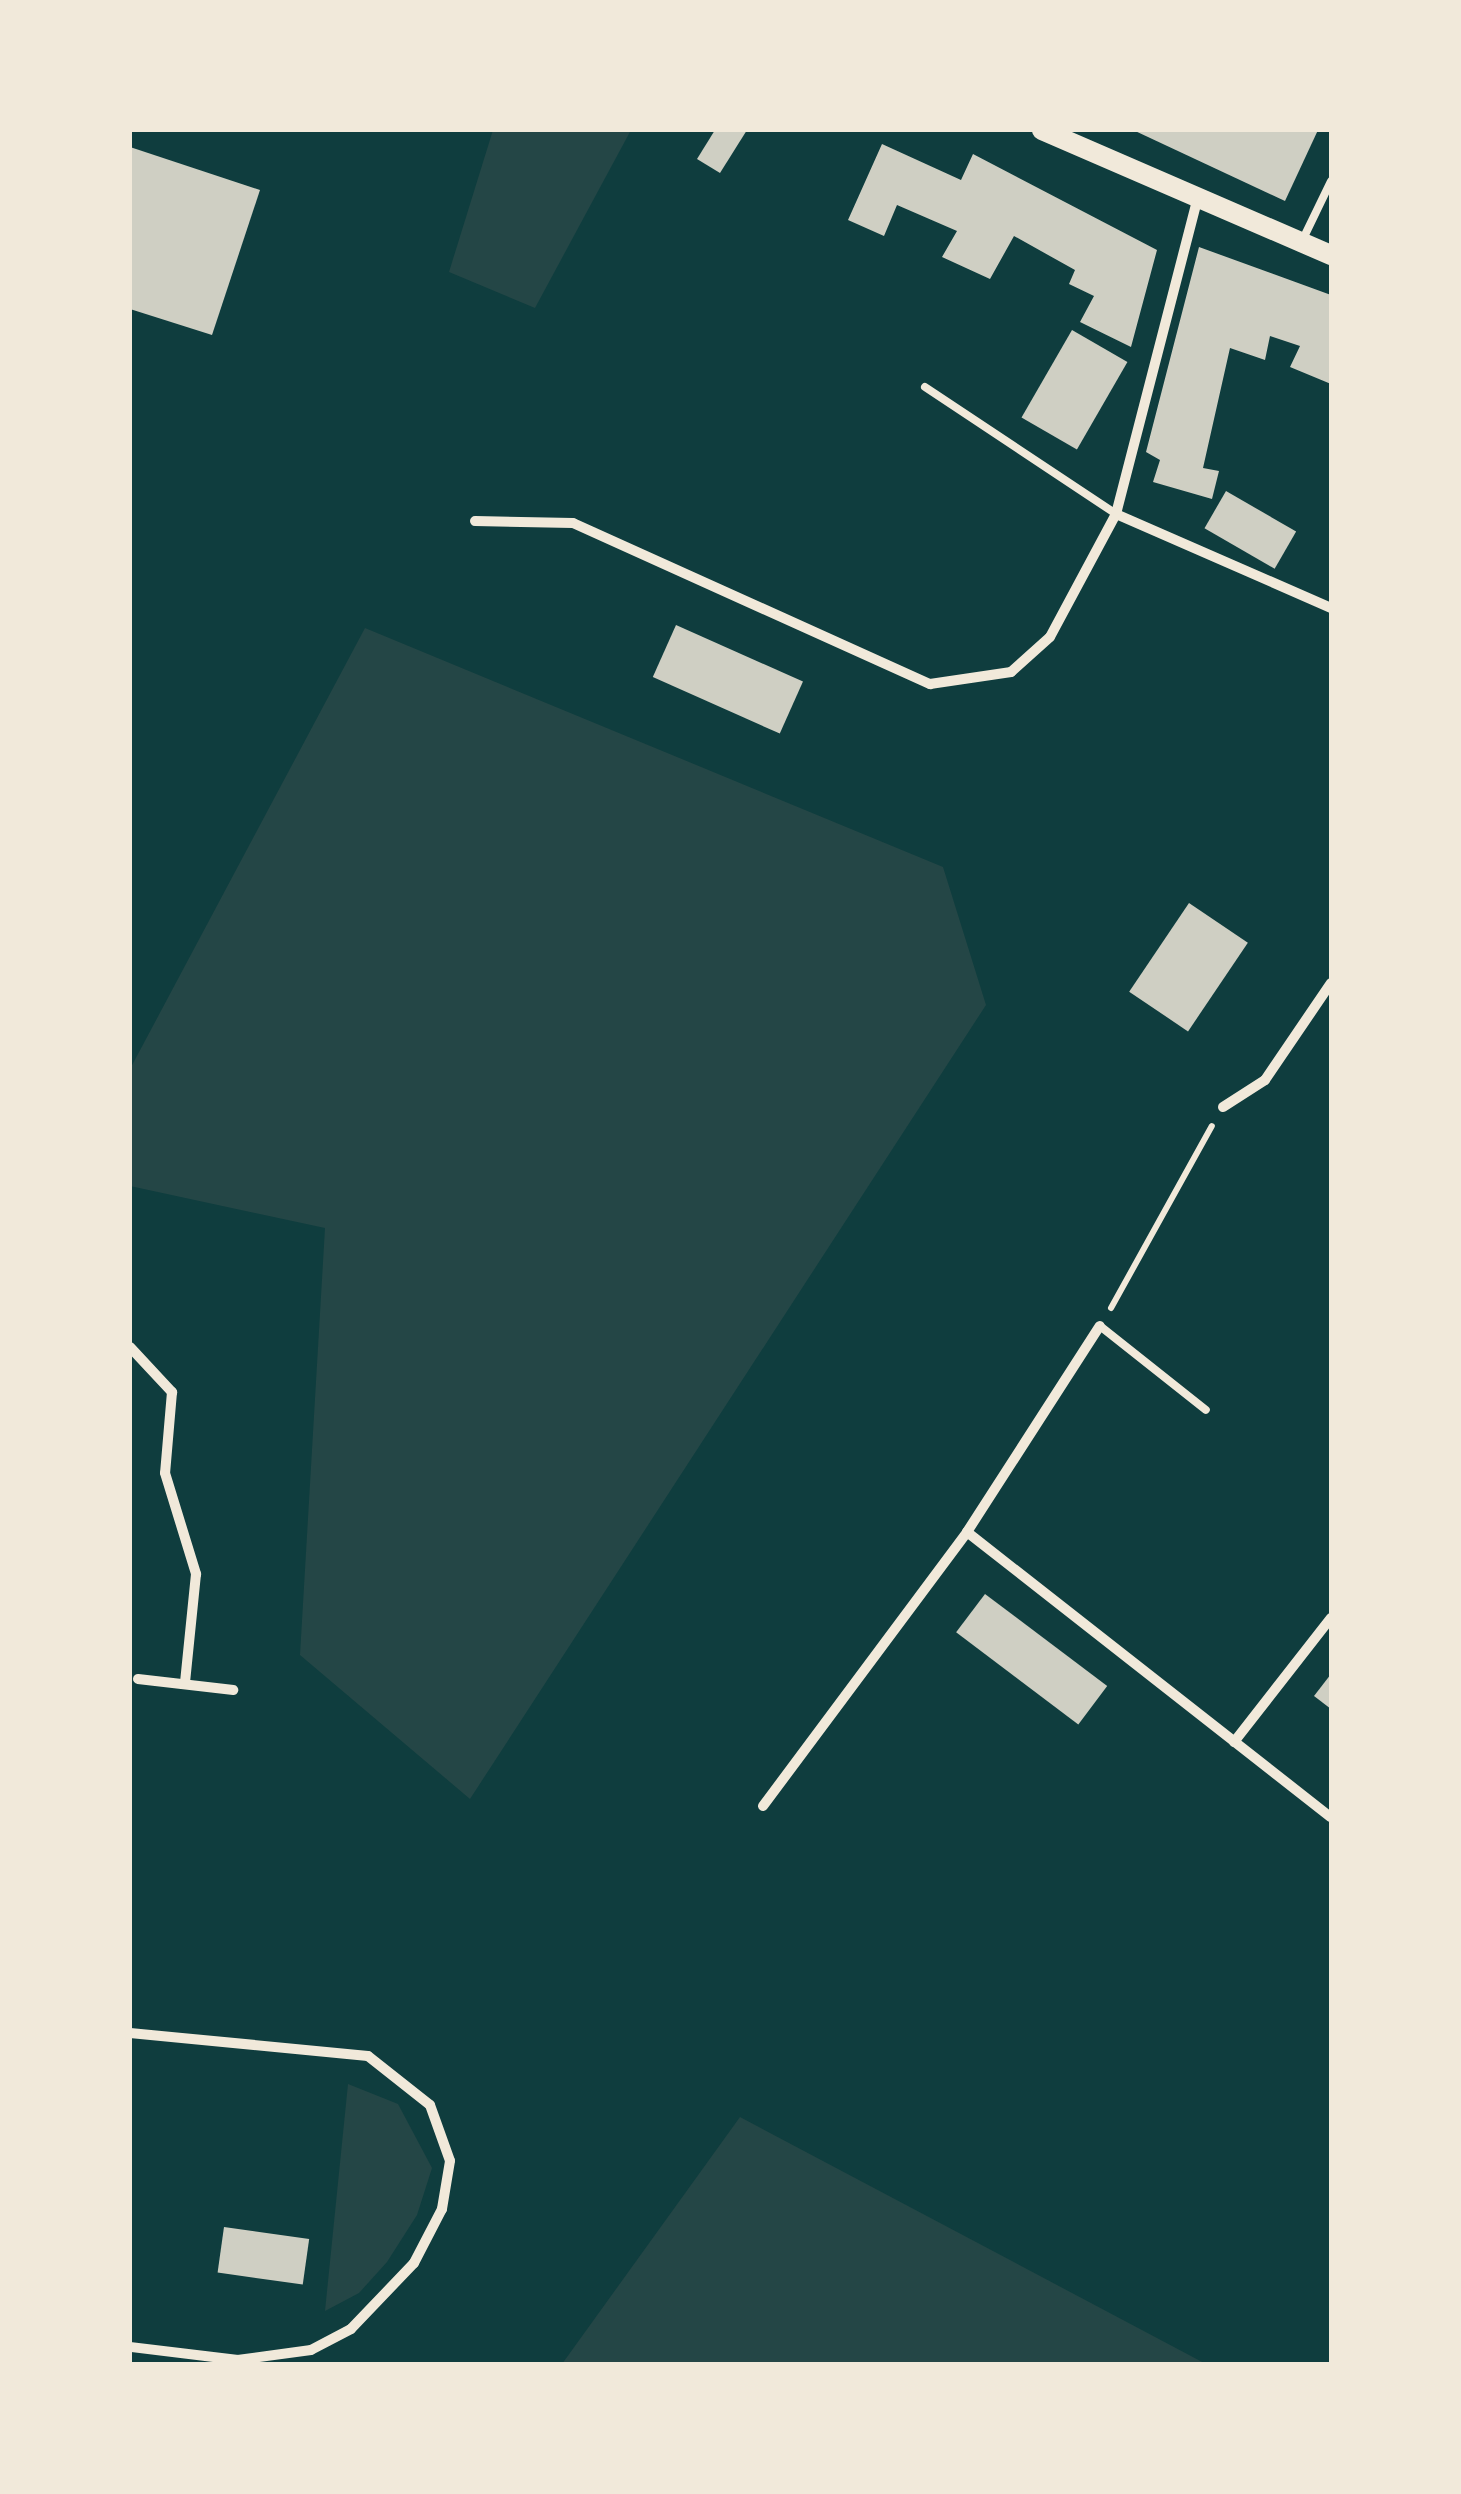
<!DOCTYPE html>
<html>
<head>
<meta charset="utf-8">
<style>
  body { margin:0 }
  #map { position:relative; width:1461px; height:2494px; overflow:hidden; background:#0f3d3e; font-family:"PT Serif",serif }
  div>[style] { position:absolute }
  .green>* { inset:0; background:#244646 }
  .building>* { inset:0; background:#cfcfc3; transform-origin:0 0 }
  .path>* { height:6px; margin:-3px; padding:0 3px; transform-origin:3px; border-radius:3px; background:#f1e9da }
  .service>* { height:8px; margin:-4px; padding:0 4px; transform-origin:4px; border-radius:4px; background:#f1e9da }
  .minor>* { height:10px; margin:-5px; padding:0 5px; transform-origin:5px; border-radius:5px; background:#f1e9da }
  .secondary>* { height:20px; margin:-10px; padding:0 10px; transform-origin:10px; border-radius:10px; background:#f1e9da }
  span { translate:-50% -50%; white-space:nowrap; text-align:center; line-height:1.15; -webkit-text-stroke:10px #f1e9da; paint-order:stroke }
  .frame { position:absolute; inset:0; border:132px solid #f1e9da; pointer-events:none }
</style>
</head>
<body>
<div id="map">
  <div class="green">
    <div style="clip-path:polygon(493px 130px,631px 130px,535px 308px,449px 272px)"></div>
    <div style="clip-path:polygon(365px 628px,943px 867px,986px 1005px,470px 1799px,300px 1655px,325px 1228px,130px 1186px,130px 1069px)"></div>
    <div style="clip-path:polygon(348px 2084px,398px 2104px,432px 2168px,417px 2215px,387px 2262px,359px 2293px,325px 2311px)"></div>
    <div style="clip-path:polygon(740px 2117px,1206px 2364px,562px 2364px)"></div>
  </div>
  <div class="building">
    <div style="clip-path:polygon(715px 130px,747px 130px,720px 173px,697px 159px)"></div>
    <div style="clip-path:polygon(1133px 130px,1318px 130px,1285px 201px)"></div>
    <div style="clip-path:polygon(882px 144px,961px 180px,973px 154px,1157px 250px,1131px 347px,1080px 322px,1094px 296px,1069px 284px,1075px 270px,1014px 236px,990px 279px,942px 257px,957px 231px,897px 205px,884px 236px,848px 220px)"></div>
    <div style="clip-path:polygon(130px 147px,260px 190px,212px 335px,130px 309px)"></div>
    <div style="clip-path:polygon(1199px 247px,1331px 295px,1331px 384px,1290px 367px,1300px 346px,1270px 336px,1265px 360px,1230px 348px,1203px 468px,1219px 471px,1212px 499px,1153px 482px,1160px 460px,1146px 452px)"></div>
    <div style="left:1072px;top:330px;width:64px;height:101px;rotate:30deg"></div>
    <div style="left:1226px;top:491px;width:81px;height:43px;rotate:30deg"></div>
    <div style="left:676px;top:625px;width:139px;height:57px;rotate:24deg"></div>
    <div style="left:1189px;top:903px;width:71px;height:107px;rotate:34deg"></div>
    <div style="left:985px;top:1594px;width:153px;height:48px;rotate:37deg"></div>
    <div style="clip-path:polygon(1331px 1674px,1331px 1709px,1314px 1696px)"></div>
    <div style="left:224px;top:2227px;width:86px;height:46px;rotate:8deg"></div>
  </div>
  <div class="path">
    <div style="left:1111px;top:1308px;width:208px;rotate:-61deg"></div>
  </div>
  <div class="service">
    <div style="left:1303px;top:239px;width:64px;rotate:-64.2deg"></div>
    <div style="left:925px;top:387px;width:229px;rotate:33.6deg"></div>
    <div style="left:1100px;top:1326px;width:135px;rotate:38.4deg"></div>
  </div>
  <div class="minor">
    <div style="left:1116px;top:514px;width:235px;rotate:23.6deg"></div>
    <div style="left:475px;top:521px;width:98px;rotate:1.2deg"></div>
    <div style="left:573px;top:523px;width:392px;rotate:24.3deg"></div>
    <div style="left:930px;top:684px;width:82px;rotate:-8.4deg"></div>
    <div style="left:1011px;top:672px;width:52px;rotate:-41.9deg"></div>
    <div style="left:1050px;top:637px;width:140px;rotate:-61.8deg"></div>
    <div style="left:1116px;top:514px;width:324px;rotate:-75.5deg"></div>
    <div style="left:1223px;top:1107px;width:50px;rotate:-32.7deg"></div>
    <div style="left:1265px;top:1080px;width:117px;rotate:-55.8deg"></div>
    <div style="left:130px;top:1347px;width:62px;rotate:47deg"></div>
    <div style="left:172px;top:1392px;width:81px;rotate:94.9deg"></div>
    <div style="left:165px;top:1473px;width:106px;rotate:72.9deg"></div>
    <div style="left:196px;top:1574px;width:109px;rotate:95.8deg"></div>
    <div style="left:967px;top:1532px;width:462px;rotate:38.1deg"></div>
    <div style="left:138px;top:1679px;width:96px;rotate:6.6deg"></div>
    <div style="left:1234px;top:1742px;width:157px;rotate:-52deg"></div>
    <div style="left:763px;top:1806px;width:342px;rotate:-53.3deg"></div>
    <div style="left:967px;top:1532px;width:245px;rotate:-57.2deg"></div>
    <div style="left:130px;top:2033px;width:239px;rotate:5.5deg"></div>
    <div style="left:368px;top:2056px;width:79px;rotate:38.3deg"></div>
    <div style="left:430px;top:2105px;width:59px;rotate:70.3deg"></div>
    <div style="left:450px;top:2161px;width:49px;rotate:99.5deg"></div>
    <div style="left:442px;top:2209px;width:61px;rotate:117.4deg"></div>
    <div style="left:414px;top:2263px;width:91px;rotate:133.7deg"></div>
    <div style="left:351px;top:2329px;width:45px;rotate:152.3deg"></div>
    <div style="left:311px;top:2350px;width:74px;rotate:172.2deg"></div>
    <div style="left:238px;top:2360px;width:109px;rotate:-173.1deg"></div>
  </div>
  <div class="secondary">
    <div style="left:1042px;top:130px;width:315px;rotate:23.4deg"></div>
  </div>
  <div class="frame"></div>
</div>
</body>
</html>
